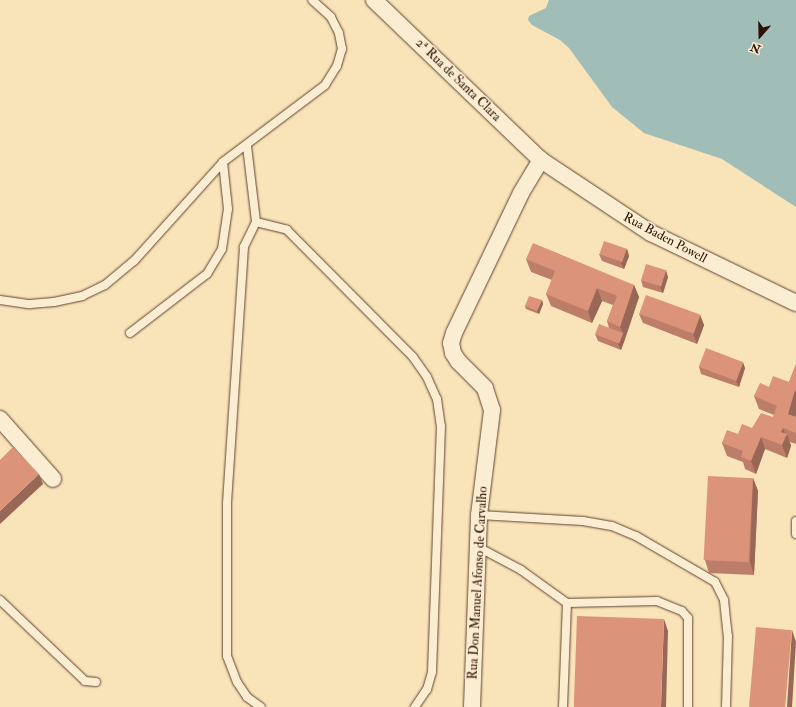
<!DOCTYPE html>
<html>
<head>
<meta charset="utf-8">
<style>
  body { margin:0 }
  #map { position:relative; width:796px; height:707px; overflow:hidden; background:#f9e3b8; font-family:"IM FELL Double Pica",serif }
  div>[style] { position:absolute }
  .water>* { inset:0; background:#a0bdb7 }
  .roads { filter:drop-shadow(0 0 1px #5f4330) drop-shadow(0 0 1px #5f4330) }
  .lane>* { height:8px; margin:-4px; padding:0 4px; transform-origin:4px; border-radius:4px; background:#fbedd1 }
  .street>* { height:16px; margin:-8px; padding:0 8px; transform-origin:8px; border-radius:8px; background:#fbedd1 }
  .wall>* { inset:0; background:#bc7e69 }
  .shaded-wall>* { inset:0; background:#996755 }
  .building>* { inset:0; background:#db937a; transform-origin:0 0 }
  span { translate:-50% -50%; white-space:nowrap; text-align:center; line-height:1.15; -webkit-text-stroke:3px #fbedd1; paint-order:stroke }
  .street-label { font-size:13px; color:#2c0e03 }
  .north { position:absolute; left:740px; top:16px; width:40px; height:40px; -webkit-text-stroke:3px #fbedd1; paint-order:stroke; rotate:200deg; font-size:11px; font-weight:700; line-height:16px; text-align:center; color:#2c0e03 }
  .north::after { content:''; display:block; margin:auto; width:14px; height:18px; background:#2c0e03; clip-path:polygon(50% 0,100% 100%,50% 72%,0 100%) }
</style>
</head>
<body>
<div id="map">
  <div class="water">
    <div style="clip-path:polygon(549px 0,796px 0,796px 207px,722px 159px,644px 133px,612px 107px,569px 48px,560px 40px,532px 25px,528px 20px,529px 16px,546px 8px)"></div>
  </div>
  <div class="roads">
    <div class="lane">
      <div style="left:247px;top:146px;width:77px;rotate:83.2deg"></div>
      <div style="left:256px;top:222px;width:28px;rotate:116deg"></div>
      <div style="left:244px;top:247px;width:258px;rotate:93.8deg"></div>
      <div style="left:227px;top:504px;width:152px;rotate:90deg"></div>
      <div style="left:227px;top:656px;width:28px;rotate:69deg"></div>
      <div style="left:237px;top:682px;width:18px;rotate:56deg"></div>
      <div style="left:247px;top:697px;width:17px;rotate:36deg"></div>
      <div style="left:256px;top:222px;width:32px;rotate:14deg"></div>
      <div style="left:287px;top:230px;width:179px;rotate:45.2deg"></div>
      <div style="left:413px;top:357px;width:24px;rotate:55deg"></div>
      <div style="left:427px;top:377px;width:24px;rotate:66deg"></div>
      <div style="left:437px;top:399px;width:27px;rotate:82deg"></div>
      <div style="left:441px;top:426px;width:246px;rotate:92.1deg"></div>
      <div style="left:432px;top:672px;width:18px;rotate:106deg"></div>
      <div style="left:427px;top:689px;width:22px;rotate:124deg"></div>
      <div style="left:0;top:300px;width:30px;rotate:8deg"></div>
      <div style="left:30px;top:304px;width:24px;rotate:-5deg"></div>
      <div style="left:54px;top:302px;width:29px;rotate:-12deg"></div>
      <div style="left:82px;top:296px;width:25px;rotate:-26deg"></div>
      <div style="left:105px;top:285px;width:38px;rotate:-40deg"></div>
      <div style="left:134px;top:261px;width:133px;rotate:-48deg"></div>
      <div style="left:223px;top:162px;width:128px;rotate:-37deg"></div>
      <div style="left:325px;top:85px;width:22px;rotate:-58deg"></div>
      <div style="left:337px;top:66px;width:18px;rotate:-74deg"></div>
      <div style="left:342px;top:49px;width:16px;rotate:-101deg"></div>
      <div style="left:339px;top:33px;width:18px;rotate:-117deg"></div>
      <div style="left:331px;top:17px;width:25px;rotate:-138deg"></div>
      <div style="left:130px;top:333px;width:97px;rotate:-37.5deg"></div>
      <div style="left:207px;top:274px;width:29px;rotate:-59deg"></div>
      <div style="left:222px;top:249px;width:40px;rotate:-81.5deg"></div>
      <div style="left:228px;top:209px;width:47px;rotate:-96.1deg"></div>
      <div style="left:479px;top:515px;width:104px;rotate:3.3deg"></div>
      <div style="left:583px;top:521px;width:29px;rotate:10deg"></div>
      <div style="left:612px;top:526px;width:26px;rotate:23deg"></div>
      <div style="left:636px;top:536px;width:91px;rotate:30.2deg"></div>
      <div style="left:715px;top:582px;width:20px;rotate:63deg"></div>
      <div style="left:724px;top:600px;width:36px;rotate:84deg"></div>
      <div style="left:728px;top:636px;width:71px;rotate:91.6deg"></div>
      <div style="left:796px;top:521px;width:13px;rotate:90deg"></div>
      <div style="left:478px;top:547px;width:49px;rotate:28.1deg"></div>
      <div style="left:521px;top:570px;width:57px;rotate:35.7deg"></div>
      <div style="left:567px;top:603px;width:104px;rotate:92.2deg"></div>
      <div style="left:0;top:600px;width:117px;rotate:43.6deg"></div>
      <div style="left:85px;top:681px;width:11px;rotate:5deg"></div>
      <div style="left:567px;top:603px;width:90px;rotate:-1.3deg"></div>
      <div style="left:657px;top:601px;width:27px;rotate:22deg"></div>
      <div style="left:682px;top:611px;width:9px;rotate:49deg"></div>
      <div style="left:688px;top:618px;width:89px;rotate:90deg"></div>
    </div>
    <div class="street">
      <div style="left:374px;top:0;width:231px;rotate:43.8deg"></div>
      <div style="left:541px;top:160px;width:132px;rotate:33.6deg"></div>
      <div style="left:651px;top:233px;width:161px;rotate:25.8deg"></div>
      <div style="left:0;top:419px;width:80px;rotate:48.5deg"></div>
      <div style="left:472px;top:707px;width:192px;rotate:-87.9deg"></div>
      <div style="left:479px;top:515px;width:106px;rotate:-82.9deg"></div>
      <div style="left:492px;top:410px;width:23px;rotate:-108deg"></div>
      <div style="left:485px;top:388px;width:38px;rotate:-135deg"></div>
      <div style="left:458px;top:361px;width:9px;rotate:-122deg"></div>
      <div style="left:453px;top:353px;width:10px;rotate:-101deg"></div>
      <div style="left:451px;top:343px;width:10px;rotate:-73deg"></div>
      <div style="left:454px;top:333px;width:155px;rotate:-64.4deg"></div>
      <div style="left:521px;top:193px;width:39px;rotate:-59deg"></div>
    </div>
  </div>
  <div class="wall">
    <div style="clip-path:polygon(627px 249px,629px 256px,624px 269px,602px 261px,599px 254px)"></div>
    <div style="clip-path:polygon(526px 259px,634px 285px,639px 297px,625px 339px,621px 350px,598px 341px,595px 334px,609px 328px,607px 321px,613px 305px,602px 301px,592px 323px,551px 306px,546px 294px,552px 280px,531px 272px)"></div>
    <div style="clip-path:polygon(668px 277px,663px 293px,643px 287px,641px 280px)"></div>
    <div style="clip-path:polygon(542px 300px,543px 304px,539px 314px,526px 309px,525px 306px)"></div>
    <div style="clip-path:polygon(639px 314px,700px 315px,704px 325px,697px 344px,643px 323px)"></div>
    <div style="clip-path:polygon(796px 364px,796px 415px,795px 417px,796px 417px,796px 444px,790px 442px,791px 446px,787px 458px,765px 449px,756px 474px,745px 469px,743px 462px,727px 456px,722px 443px,738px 434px,752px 428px,773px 417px,774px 415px,759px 409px,754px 396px,769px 387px,789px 382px)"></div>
    <div style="clip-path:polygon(699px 367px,745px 368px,739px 387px,701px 374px)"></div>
    <div style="clip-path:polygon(753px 478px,758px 491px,754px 575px,709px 573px,705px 560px)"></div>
  </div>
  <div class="shaded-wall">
    <div style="clip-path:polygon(627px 249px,629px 256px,624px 269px,621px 263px)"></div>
    <div style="clip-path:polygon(666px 270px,668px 277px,663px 293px,660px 287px)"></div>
    <div style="clip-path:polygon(634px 285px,639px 297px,625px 339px,621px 350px,618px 344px,623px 333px,620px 327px)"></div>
    <div style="clip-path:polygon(597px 288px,602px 301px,592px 323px,588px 311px)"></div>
    <div style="clip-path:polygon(542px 300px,543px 304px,539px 314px,537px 311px)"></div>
    <div style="clip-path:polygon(700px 315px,704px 325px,697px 344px,693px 334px)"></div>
    <div style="clip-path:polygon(743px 362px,745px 368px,739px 387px,736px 381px)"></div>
    <div style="clip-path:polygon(795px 390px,796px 393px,796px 415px,793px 427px,788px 414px)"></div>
    <div style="clip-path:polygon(783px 428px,786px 436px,787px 434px,791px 446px,787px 458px,782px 445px,781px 432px)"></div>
    <div style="clip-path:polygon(761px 437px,765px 449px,756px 474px,751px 461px)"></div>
    <div style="clip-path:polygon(39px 474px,43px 484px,0 524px,0 511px)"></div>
    <div style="clip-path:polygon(753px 478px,758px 491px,754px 575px,750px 562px)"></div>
    <div style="clip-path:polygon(664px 619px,668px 631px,666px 707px,661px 707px)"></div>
    <div style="clip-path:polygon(792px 630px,796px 642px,792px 707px,787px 707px)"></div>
  </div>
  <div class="building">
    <div style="left:604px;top:241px;width:24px;height:14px;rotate:19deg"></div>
    <div style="clip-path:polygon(533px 243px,634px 285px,620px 327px,607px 321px,617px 296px,597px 288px,588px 311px,546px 294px,555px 271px,526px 259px)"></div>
    <div style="left:646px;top:264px;width:21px;height:17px;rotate:17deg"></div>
    <div style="left:646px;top:295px;width:58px;height:20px;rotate:20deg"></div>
    <div style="clip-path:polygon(529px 296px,542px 300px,537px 311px,525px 306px)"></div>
    <div style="left:599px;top:324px;width:26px;height:11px;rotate:21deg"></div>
    <div style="left:706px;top:348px;width:40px;height:20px;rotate:21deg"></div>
    <div style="clip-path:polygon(796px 364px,796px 390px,795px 390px,788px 414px,796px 417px,796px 433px,783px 428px,781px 432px,787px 434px,782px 445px,761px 437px,751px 461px,741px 457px,743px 451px,722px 443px,727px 430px,738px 434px,742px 424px,752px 428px,761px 413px,773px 417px,777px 406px,754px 396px,760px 383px,769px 387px,773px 376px,789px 382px)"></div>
    <div style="clip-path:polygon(13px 447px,39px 474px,0 511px,0 460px)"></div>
    <div style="left:708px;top:476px;width:45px;height:84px;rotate:3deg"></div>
    <div style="left:577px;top:616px;width:87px;height:91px;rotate:2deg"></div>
    <div style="left:756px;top:627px;width:36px;height:80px;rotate:5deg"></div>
  </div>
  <div class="street-label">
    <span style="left:458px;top:80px;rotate:44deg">2ª Rua de Santa Clara</span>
    <span style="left:665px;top:238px;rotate:28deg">Rua Baden Powell</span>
    <span style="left:478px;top:583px;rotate:-87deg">Rua Don Manuel Afonso de Carvalho</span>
  </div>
  <div class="north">N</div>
</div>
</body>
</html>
